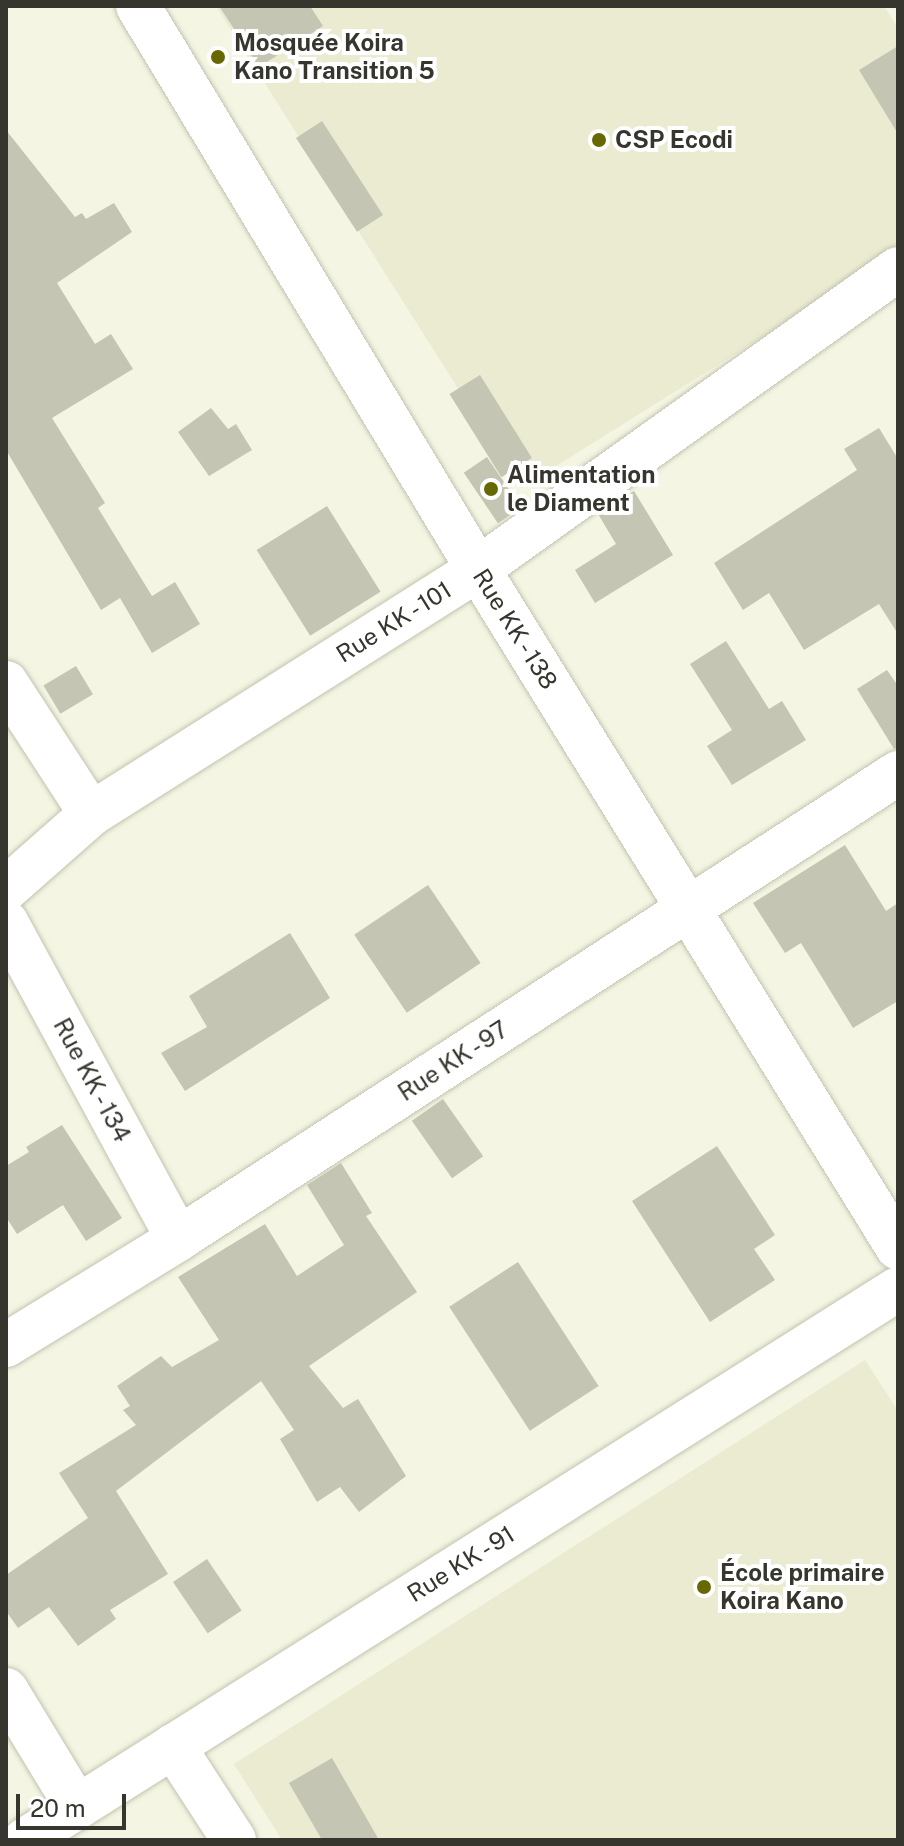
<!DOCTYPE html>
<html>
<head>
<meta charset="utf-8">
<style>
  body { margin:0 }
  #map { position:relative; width:904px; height:1846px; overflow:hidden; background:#f4f5e2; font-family:"Public Sans",sans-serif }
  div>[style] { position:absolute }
  .built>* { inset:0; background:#eaebd1 }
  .building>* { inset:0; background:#c4c5b3; transform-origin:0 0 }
  .roads { filter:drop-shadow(0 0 2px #c2c3b0) drop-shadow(0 0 2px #c2c3b0) }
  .minor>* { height:44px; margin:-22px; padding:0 22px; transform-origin:22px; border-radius:22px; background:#fff }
  .dots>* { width:22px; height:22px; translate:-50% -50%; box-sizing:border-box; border:4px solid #fff; border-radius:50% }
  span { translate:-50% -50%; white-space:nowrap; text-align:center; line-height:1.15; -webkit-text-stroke:8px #fff; paint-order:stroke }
  .poi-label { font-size:24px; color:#36362f; font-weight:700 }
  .left { translate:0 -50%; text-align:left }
  .street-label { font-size:24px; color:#36362f }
  .frame { position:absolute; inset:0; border:8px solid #36362f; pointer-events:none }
  .scale { position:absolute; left:16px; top:1794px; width:110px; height:36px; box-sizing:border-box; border:4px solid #36362f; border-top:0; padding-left:10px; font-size:24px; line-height:28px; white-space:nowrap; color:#36362f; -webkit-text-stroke:6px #fff; paint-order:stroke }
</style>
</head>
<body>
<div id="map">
  <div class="built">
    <div style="clip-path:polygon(216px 6px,884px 6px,898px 28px,898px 252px,521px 488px)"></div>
    <div style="clip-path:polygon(865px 1360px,898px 1411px,898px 1840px,282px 1840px,234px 1764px)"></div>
  </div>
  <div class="building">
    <div style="clip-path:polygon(219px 6px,310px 6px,323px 26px,259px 67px)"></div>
    <div style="clip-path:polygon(898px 46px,898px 134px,859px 70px)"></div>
    <div style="left:322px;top:121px;width:112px;height:31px;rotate:57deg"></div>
    <div style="clip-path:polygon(6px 130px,75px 217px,82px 213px,86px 219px,114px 203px,132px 232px,57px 283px,95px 344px,111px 334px,133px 369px,52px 418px,105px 503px,98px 508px,152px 596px,175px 582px,200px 624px,152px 653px,120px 598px,101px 610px,6px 450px)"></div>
    <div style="left:480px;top:375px;width:98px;height:36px;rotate:58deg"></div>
    <div style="clip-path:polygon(211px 408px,228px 429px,236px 424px,252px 450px,209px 476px,178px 432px)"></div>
    <div style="clip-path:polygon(879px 428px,898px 459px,898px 634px,879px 604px,804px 650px,769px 593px,743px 610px,714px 563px,857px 470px,844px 449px)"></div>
    <div style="left:487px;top:457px;width:61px;height:28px;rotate:56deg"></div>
    <div style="clip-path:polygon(634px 491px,673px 555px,595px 603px,575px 570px,616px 544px,598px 514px)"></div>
    <div style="left:327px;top:506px;width:101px;height:83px;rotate:58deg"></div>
    <div style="clip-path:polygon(726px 641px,769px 709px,782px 701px,806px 740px,732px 785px,707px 746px,732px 730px,690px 664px)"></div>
    <div style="left:76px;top:666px;width:33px;height:38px;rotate:59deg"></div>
    <div style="clip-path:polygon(887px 670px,898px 686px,898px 748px,894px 749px,857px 689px)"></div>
    <div style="clip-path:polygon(845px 845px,886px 911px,898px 903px,898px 1001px,853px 1028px,801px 943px,785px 953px,753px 903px)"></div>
    <div style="left:428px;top:885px;width:94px;height:89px;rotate:56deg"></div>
    <div style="clip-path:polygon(290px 933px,330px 998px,185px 1091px,161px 1053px,207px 1027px,189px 996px)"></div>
    <div style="left:443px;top:1099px;width:70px;height:38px;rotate:55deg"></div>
    <div style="clip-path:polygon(62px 1125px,122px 1218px,86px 1241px,63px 1205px,17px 1234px,6px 1217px,6px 1166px,29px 1152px,26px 1147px)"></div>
    <div style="clip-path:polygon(717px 1146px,775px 1235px,754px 1249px,775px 1280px,710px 1322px,632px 1201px)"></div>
    <div style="clip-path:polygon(341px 1163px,372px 1213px,366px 1216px,417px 1292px,309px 1366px,343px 1408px,358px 1399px,406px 1476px,359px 1512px,340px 1487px,317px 1502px,280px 1439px,294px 1430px,261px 1381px,116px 1491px,168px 1574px,110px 1610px,116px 1619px,78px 1646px,49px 1607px,18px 1628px,6px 1611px,6px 1575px,88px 1518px,59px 1473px,136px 1425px,123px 1410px,130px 1406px,117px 1386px,161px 1356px,172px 1367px,219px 1340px,178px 1277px,265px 1224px,297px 1276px,344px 1245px,307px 1185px)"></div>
    <div style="left:518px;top:1262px;width:148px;height:82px;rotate:57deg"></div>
    <div style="left:207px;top:1559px;width:62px;height:41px;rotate:56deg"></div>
    <div style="clip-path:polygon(332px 1758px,379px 1840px,322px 1840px,289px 1783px)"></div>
  </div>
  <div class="roads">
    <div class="minor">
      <div style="left:138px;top:6px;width:658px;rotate:58.87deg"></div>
      <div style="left:478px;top:569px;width:798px;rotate:58.26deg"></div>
      <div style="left:6px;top:683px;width:156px;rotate:57deg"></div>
      <div style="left:6px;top:889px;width:113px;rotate:-41.4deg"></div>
      <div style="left:91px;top:814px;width:458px;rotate:-32.3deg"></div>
      <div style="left:478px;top:569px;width:516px;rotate:-35.54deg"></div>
      <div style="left:6px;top:922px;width:361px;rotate:61.5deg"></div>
      <div style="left:6px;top:1345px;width:202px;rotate:-31.6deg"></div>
      <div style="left:178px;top:1239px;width:858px;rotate:-32.91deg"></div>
      <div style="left:6px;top:1690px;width:137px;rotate:58.7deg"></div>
      <div style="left:173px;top:1746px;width:112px;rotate:57deg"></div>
      <div style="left:25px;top:1840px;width:1032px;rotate:-32.26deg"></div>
    </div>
  </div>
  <div class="dots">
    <div style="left:218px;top:57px;background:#686802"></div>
    <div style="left:599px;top:140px;background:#686802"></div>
    <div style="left:491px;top:489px;background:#686802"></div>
    <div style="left:704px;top:1587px;background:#686802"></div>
  </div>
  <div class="poi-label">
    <span class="left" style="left:234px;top:57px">Mosquée Koira<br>Kano Transition 5</span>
    <span class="left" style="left:615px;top:140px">CSP Ecodi</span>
    <span class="left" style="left:507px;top:489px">Alimentation<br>le Diament</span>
    <span class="left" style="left:720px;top:1587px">École primaire<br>Koira Kano</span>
  </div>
  <div class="street-label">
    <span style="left:394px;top:622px;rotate:-32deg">Rue KK - 101</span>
    <span style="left:515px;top:629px;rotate:58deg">Rue KK - 138</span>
    <span style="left:453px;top:1061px;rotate:-33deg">Rue KK - 97</span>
    <span style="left:92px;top:1080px;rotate:62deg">Rue KK - 134</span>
    <span style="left:461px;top:1564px;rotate:-32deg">Rue KK - 91</span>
  </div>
  <div class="frame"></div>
  <div class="scale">20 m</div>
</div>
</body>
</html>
